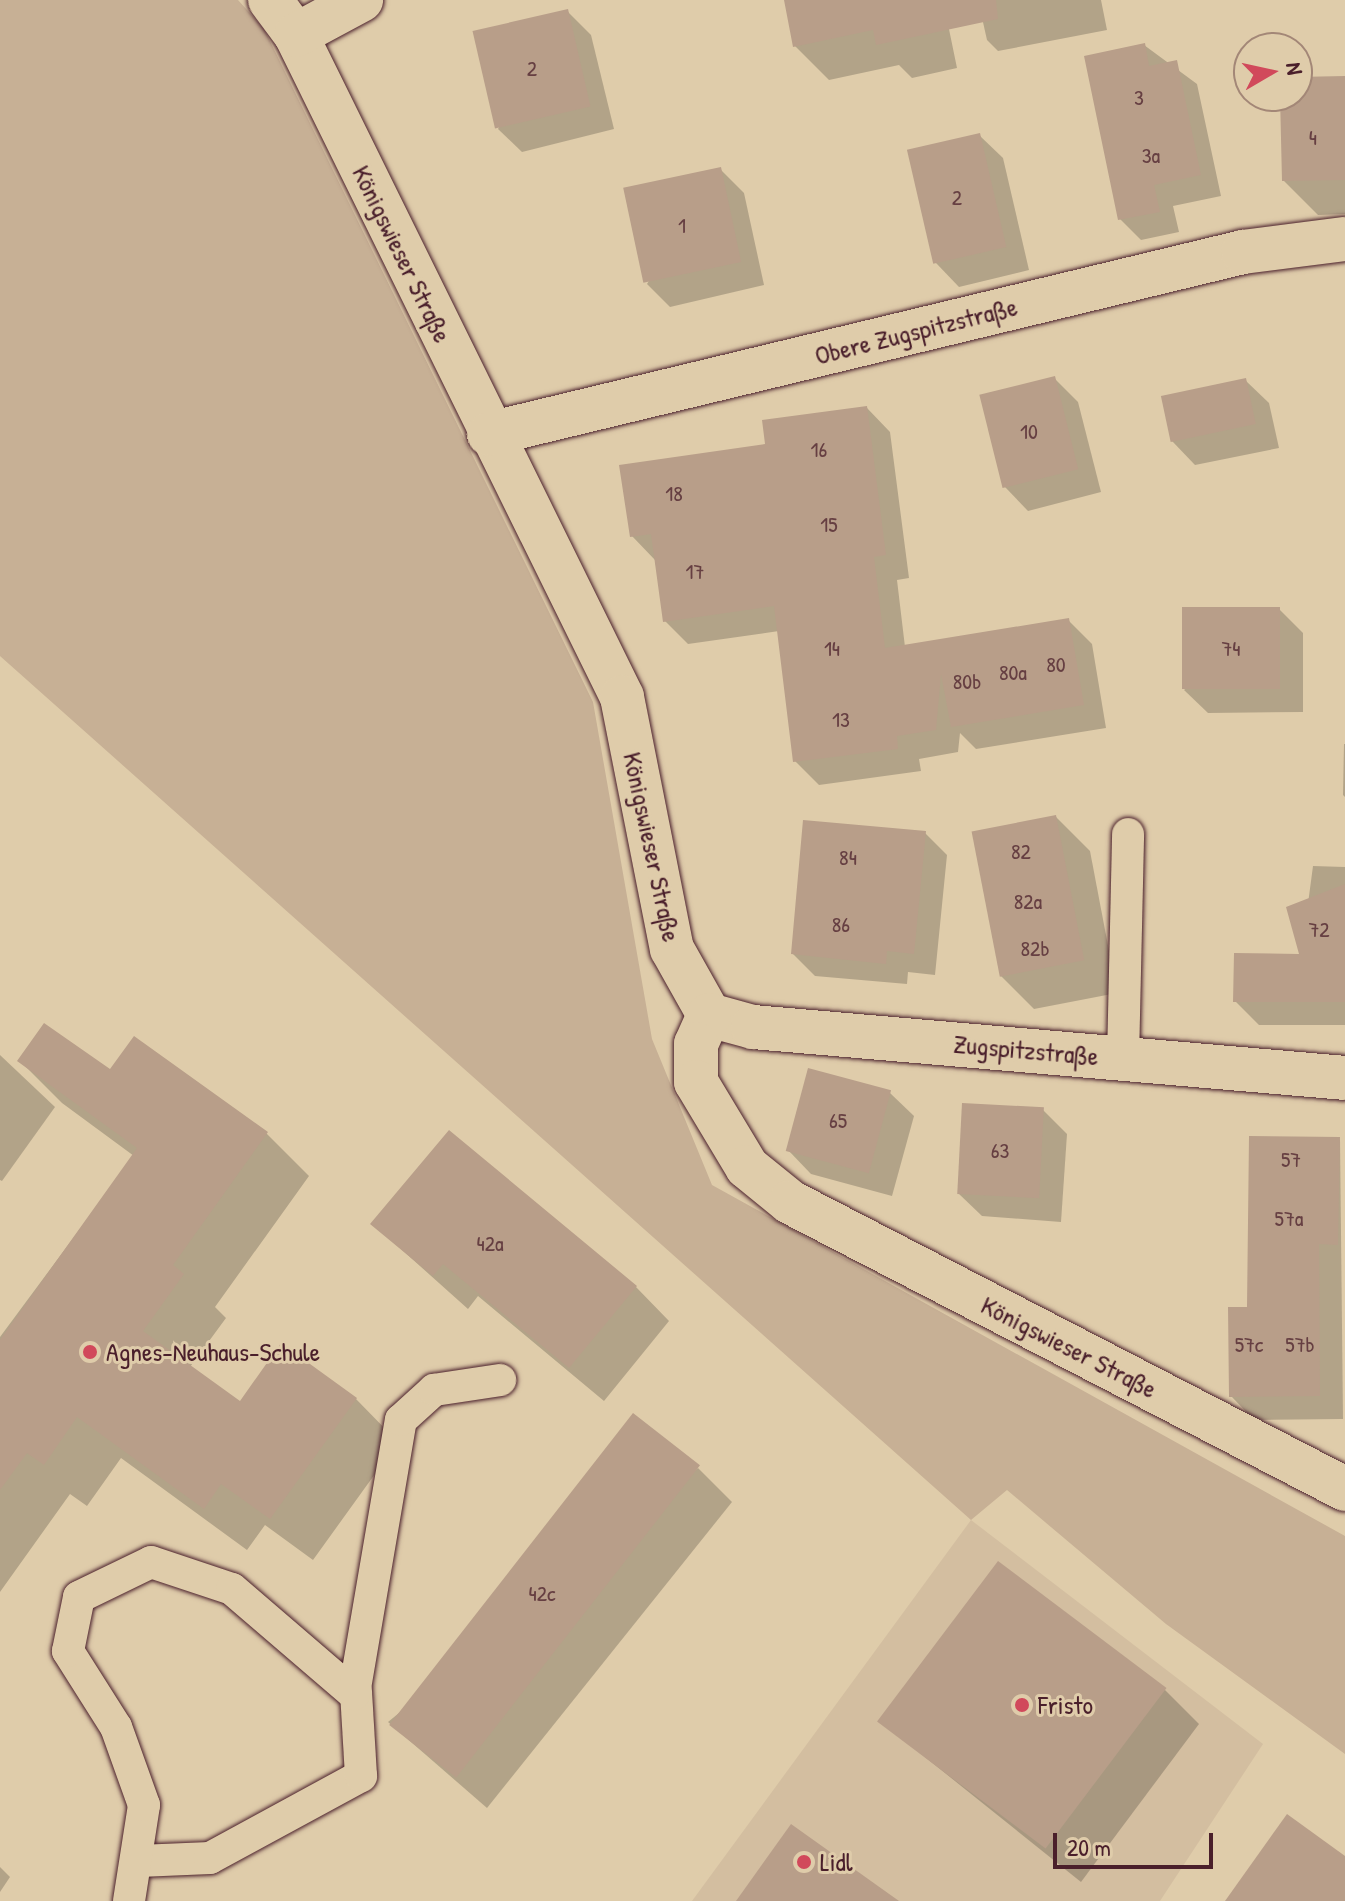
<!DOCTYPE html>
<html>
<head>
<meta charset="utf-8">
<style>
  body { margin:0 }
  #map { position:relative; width:1345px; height:1901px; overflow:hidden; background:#dfccaa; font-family:"Patrick Hand",sans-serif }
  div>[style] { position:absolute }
  .built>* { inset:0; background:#d3bea0 }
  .green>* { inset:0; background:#c7b095 }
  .shadow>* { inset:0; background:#0003 }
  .building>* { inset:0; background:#b89e89; transform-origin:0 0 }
  .roads { filter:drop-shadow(0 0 2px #4a1f2b) drop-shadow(0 0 2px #4a1f2b) }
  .service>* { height:32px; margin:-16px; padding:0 16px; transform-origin:16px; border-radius:16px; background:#dfccaa }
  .minor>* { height:44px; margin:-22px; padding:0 22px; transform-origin:22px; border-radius:22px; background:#dfccaa }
  .dots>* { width:22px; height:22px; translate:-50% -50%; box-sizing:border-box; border:4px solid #dfccaa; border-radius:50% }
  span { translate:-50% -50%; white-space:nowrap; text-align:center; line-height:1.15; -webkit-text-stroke:6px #dfccaa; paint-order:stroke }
  .number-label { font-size:22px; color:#663f42 }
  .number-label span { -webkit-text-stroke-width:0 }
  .street-label { font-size:26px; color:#4a1f2b }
  .poi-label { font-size:26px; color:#4a1f2b }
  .left { translate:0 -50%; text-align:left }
  .north { position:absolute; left:1233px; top:32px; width:80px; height:80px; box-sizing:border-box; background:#dfccaa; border:2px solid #a38777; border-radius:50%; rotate:81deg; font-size:22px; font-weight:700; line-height:32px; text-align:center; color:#4a1f2b }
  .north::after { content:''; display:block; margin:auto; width:28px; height:36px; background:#d1495b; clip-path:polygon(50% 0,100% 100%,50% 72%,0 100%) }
  .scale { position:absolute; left:1053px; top:1833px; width:160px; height:36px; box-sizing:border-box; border:4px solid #4a1f2b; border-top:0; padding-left:10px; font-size:24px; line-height:28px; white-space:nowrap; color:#4a1f2b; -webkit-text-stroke:6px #dfccaa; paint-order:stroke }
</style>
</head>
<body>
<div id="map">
  <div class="built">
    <div style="clip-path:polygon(971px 1520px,1263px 1744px,1160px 1901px,692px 1901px)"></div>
  </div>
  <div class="green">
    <div style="clip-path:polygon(0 0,238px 0,264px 29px,593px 702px,652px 1039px,712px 1185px,1345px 1536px,1345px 1754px,1166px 1624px,1007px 1490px,971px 1520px,0 656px)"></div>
  </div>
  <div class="shadow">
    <div style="clip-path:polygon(786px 0,943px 0,957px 68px,912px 78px,899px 65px,829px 80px,795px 46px)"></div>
    <div style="clip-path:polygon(978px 0,1101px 0,1107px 30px,998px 51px,987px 40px)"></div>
    <div style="clip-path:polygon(567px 11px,591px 35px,614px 129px,522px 152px,498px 129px)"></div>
    <div style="clip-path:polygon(1144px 45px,1197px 84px,1221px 196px,1173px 206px,1179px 232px,1141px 240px,1120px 219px)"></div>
    <div style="clip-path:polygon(1345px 78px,1345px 214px,1318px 215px,1284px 181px,1282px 96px,1297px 96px,1297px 79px)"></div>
    <div style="clip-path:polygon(979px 135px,1003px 158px,1029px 270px,959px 287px,936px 263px)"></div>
    <div style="clip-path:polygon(720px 169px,744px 193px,764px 285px,670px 307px,647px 284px)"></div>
    <div style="clip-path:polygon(1054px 378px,1078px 402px,1101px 492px,1028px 511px,1005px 487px)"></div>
    <div style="clip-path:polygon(1245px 380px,1269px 403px,1279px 448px,1195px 465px,1172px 441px)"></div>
    <div style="clip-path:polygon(867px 408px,890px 432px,909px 578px,897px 580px,905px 647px,1069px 621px,1092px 644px,1106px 728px,976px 749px,960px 733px,958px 752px,919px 759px,921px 771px,819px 785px,795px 761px,779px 631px,688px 644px,665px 621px,655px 560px,632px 536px,767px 446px)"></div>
    <div style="clip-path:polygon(1279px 609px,1303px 633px,1303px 712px,1208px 713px,1184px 690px)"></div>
    <div style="clip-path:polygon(1344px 744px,1345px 744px,1345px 797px,1343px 795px)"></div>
    <div style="clip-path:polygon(1056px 817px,1090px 851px,1117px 993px,1034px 1009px,1000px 975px)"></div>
    <div style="clip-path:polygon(925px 833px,947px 855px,935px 975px,908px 972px,907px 984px,815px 976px,793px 954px)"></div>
    <div style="clip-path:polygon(1313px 866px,1345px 867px,1345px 1025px,1259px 1025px,1235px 1001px,1301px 956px)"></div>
    <div style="clip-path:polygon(135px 1039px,267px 1134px,309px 1176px,215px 1307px,226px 1318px,190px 1367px,240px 1404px,356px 1399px,398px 1442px,313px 1560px,265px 1525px,247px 1550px,121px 1458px,87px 1506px,70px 1494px,0 1592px,0 1337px,134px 1156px,62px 1103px,19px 1060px,110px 1072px)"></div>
    <div style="clip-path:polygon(0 1055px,55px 1107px,2px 1181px,0 1180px)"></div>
    <div style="clip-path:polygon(890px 1093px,914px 1116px,892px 1196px,811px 1174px,788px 1150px)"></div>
    <div style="clip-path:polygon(1043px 1110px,1067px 1134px,1061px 1222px,982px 1216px,958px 1193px)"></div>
    <div style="clip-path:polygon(1340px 1139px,1343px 1419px,1254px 1420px,1231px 1396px,1249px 1309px)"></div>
    <div style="clip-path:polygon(373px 1224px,636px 1287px,669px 1321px,604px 1401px,478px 1296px,468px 1309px)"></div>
    <div style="clip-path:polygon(698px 1468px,732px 1502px,487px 1808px,388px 1722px)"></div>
    <div style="clip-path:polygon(1165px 1690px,1199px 1724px,1081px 1882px,880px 1721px)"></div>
    <div style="clip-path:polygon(0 1867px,10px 1877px,0 1892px)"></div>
  </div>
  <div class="building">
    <div style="clip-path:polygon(784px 0,996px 0,998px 19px,876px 45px,873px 30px,793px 47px)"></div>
    <div style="left:568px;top:9px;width:100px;height:98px;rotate:77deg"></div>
    <div style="clip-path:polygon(1145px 43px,1149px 66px,1177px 60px,1201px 175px,1154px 185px,1160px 212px,1118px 220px,1084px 56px)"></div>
    <div style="clip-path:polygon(1345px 76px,1345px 180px,1282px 181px,1280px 96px,1297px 96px,1297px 77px)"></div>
    <div style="left:980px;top:133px;width:117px;height:75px;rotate:77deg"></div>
    <div style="left:721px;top:167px;width:97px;height:100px;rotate:78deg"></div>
    <div style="left:1055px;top:376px;width:96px;height:78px;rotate:76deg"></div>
    <div style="left:1246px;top:378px;width:47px;height:87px;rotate:78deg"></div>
    <div style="clip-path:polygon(867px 406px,886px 555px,874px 557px,885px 648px,1069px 618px,1084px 705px,951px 727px,941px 674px,936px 730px,897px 736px,898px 749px,793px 762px,774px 606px,663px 622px,651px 534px,630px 537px,619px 465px,765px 444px,762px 420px)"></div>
    <div style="left:1280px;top:607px;width:82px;height:98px;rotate:90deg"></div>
    <div style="left:1056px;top:815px;width:148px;height:86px;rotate:79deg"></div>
    <div style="clip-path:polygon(803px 820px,926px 831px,914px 954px,887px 951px,886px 964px,791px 954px)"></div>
    <div style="clip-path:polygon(1345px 884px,1345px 1002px,1233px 1002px,1234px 953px,1299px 954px,1286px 907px)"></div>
    <div style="clip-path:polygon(44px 1023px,110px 1069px,134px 1036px,268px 1132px,173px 1265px,184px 1274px,143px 1331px,240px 1401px,281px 1343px,357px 1398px,270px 1519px,221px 1484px,204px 1509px,77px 1417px,44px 1465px,27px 1453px,0 1490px,0 1340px,137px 1148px,17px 1061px)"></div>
    <div style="left:808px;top:1068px;width:86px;height:86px;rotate:15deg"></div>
    <div style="left:962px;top:1103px;width:82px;height:91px;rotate:3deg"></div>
    <div style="clip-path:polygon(449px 1130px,637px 1286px,569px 1368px,443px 1264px,433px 1276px,370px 1224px)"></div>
    <div style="clip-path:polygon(1249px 1136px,1340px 1137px,1338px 1245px,1319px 1244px,1320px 1396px,1229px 1397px,1228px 1307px,1247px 1307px)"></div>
    <div style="left:633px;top:1413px;width:85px;height:396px;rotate:38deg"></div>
    <div style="left:998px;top:1561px;width:211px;height:201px;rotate:37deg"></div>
    <div style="clip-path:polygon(1287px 1814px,1345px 1856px,1345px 1901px,1225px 1901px)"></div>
    <div style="clip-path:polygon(791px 1824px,899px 1901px,736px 1901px)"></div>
  </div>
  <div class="roads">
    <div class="service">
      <div style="left:1123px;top:1059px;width:225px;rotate:-88.7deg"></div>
      <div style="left:139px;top:1861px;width:71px;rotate:-2.4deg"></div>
      <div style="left:210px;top:1858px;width:172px;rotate:-28.5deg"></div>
      <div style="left:361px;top:1776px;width:85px;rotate:-93.4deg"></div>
      <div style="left:129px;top:1901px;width:97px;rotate:-81.1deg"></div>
      <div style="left:144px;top:1805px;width:83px;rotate:-109.7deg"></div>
      <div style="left:116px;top:1727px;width:90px;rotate:-122.3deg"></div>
      <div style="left:68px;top:1651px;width:55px;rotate:-78.5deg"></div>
      <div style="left:79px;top:1597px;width:80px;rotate:-25.9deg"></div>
      <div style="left:151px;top:1562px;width:85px;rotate:18.4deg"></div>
      <div style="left:232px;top:1589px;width:161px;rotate:40.7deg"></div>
      <div style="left:354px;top:1694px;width:278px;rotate:-80.3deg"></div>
      <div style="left:401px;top:1420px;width:45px;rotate:-42.3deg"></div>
      <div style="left:434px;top:1390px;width:67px;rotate:-8.6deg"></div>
    </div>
    <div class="minor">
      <div style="left:270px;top:0;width:44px;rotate:53.4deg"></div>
      <div style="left:296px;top:35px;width:738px;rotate:63.78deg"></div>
      <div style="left:622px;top:697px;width:257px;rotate:78.8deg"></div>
      <div style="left:672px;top:949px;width:76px;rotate:60.7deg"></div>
      <div style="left:709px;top:1015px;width:46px;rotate:15.3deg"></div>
      <div style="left:753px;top:1027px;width:594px;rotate:4.92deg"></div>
      <div style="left:296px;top:35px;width:74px;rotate:-28.3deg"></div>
      <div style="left:489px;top:434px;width:776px;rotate:-13.57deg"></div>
      <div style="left:1243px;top:252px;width:103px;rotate:-7.3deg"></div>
      <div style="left:709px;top:1015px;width:32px;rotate:114deg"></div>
      <div style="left:696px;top:1044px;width:38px;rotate:90deg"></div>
      <div style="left:696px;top:1082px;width:99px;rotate:59deg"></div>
      <div style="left:747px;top:1167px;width:55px;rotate:39.1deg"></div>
      <div style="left:790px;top:1202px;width:625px;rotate:27.34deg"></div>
    </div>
  </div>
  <div class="dots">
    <div style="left:90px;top:1352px;background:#d1495b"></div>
    <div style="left:1022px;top:1705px;background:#d1495b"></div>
    <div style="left:804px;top:1862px;background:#d1495b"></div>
  </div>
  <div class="number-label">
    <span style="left:532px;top:69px">2</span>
    <span style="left:1139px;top:98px">3</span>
    <span style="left:1313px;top:138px">4</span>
    <span style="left:1151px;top:156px">3a</span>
    <span style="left:957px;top:198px">2</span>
    <span style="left:682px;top:226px">1</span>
    <span style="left:1029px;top:432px">10</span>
    <span style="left:819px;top:450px">16</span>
    <span style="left:674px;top:494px">18</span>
    <span style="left:829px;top:525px">15</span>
    <span style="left:695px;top:572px">17</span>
    <span style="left:832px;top:649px">14</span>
    <span style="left:1231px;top:649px">74</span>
    <span style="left:1056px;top:665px">80</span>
    <span style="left:1013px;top:673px">80a</span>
    <span style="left:967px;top:682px">80b</span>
    <span style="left:841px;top:720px">13</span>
    <span style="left:1021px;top:852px">82</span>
    <span style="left:848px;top:858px">84</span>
    <span style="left:1028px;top:902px">82a</span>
    <span style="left:841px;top:925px">86</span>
    <span style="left:1319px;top:930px">72</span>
    <span style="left:1035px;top:949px">82b</span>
    <span style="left:838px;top:1121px">65</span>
    <span style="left:1000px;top:1151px">63</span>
    <span style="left:1291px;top:1160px">57</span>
    <span style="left:1289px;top:1219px">57a</span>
    <span style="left:490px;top:1244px">42a</span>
    <span style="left:1249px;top:1345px">57c</span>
    <span style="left:1300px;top:1345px">57b</span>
    <span style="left:542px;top:1594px">42c</span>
  </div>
  <div class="street-label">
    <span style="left:402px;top:254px;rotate:64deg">Königswieser Straße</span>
    <span style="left:916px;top:331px;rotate:-14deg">Obere Zugspitzstraße</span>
    <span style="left:652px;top:847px;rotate:78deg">Königswieser Straße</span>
    <span style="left:1026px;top:1050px;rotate:5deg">Zugspitzstraße</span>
    <span style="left:1069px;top:1347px;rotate:27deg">Königswieser Straße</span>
  </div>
  <div class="poi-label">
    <span class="left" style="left:106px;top:1352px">Agnes-Neuhaus-Schule</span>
    <span class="left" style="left:1038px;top:1705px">Fristo</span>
    <span class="left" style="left:820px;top:1862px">Lidl</span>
  </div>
  <div class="north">N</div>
  <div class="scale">20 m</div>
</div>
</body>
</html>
